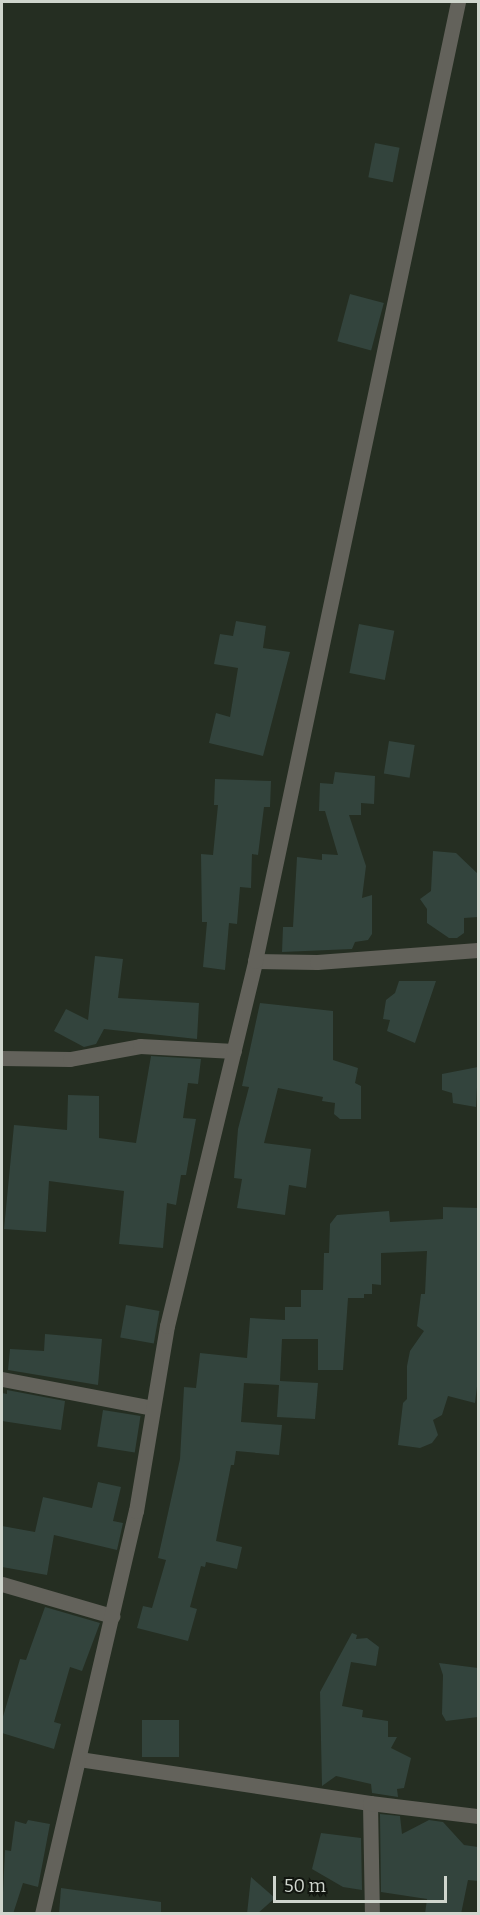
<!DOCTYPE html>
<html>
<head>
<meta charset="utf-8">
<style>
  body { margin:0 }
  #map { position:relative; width:480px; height:1915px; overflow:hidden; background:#252e22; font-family:Bitter,serif }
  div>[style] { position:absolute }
  .building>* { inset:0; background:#33443d; transform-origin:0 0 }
  .street>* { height:15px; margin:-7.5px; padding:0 7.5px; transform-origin:7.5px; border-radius:7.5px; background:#63625b }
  span { translate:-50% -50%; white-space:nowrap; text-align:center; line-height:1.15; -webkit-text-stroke:5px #11150f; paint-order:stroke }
  .frame { position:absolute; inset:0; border:3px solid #cfd5cd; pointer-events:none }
  .scale { position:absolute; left:273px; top:1876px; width:174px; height:27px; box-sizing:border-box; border:3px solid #cfd5cd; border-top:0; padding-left:8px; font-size:18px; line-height:21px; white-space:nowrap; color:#cfd5cd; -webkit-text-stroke:4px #11150f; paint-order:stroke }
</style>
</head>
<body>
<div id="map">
  <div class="building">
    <div style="left:375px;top:143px;width:25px;height:35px;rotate:11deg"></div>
    <div style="left:350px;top:294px;width:35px;height:49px;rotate:15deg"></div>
    <div style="clip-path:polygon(236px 621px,266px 626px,263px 648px,290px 652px,263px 756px,209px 743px,216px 713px,230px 717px,238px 668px,214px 664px,220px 634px,233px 636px)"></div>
    <div style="left:359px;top:624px;width:36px;height:50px;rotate:11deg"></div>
    <div style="left:389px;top:741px;width:26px;height:33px;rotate:9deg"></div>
    <div style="clip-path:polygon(335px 772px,375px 776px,374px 804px,361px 803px,361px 815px,349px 815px,366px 866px,362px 898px,372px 895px,372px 934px,368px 940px,355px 942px,352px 949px,282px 952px,283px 927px,293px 927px,297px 857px,322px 860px,322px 854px,338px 855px,325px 811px,319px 811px,320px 783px,333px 784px)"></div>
    <div style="clip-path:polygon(215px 779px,271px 781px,270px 807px,264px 807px,258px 855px,252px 854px,251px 888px,240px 887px,237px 924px,229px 923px,225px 970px,203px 967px,207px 922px,202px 922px,201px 854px,213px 855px,218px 805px,214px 805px)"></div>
    <div style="clip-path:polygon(433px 851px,456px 853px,478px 874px,478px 917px,464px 918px,464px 933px,457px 938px,449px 938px,427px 923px,427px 909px,420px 899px,431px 891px)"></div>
    <div style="clip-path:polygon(95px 956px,123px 959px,118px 998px,199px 1003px,197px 1039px,104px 1029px,96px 1044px,84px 1047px,54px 1031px,66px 1009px,88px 1020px)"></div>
    <div style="clip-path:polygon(399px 981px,436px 981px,415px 1043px,387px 1031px,390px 1020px,383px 1019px,386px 1000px,395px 993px)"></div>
    <div style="clip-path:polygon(260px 1003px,333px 1011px,333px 1060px,358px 1068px,355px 1083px,361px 1086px,361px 1119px,340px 1119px,334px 1114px,335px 1103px,322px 1101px,323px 1097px,278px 1088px,264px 1143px,311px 1149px,306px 1188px,289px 1185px,285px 1215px,237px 1208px,242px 1179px,234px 1178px,238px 1129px,249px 1087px,242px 1086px)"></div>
    <div style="clip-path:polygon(151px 1056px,201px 1059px,198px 1084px,188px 1083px,183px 1118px,196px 1119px,186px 1175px,181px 1175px,176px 1205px,167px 1203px,163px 1248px,119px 1244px,124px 1191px,49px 1181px,46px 1232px,4px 1229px,14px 1125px,67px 1130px,68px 1095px,99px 1096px,99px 1138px,136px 1143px)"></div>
    <div style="clip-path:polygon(478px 1067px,476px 1107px,453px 1103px,452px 1093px,442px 1090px,442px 1074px)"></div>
    <div style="clip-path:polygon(443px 1207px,478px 1208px,478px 1378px,475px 1403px,448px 1396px,442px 1415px,433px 1420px,438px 1435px,432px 1443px,420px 1448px,398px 1445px,403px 1403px,407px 1399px,407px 1366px,410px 1351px,424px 1331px,417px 1326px,421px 1294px,425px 1294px,427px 1251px,381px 1253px,381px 1285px,372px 1284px,372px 1294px,364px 1294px,364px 1298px,348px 1298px,343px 1370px,318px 1370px,318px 1339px,282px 1339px,280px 1381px,318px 1383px,315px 1419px,277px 1417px,279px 1385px,244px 1383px,241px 1422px,282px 1425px,279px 1455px,236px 1451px,234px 1465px,231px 1465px,216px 1541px,242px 1547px,237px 1569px,206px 1562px,205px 1567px,201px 1566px,190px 1607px,197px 1609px,188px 1641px,137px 1628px,143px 1606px,152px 1608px,166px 1560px,158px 1558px,180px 1459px,184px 1387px,196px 1388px,200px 1353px,247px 1358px,250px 1318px,285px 1320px,285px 1307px,301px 1307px,301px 1290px,323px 1290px,324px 1253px,329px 1253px,330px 1224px,337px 1215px,389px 1211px,390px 1222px,443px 1219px)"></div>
    <div style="left:126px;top:1305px;width:34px;height:33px;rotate:10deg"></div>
    <div style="clip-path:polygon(45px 1334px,102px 1339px,98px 1385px,8px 1370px,10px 1349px,44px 1351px)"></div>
    <div style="clip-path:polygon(7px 1390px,65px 1401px,61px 1430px,2px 1421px,2px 1393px,7px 1394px)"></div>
    <div style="left:103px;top:1410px;width:38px;height:37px;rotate:9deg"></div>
    <div style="clip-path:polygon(98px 1482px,121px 1487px,113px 1521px,123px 1523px,117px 1550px,54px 1535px,47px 1575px,2px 1567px,2px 1526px,35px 1532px,43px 1497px,92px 1508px)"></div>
    <div style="clip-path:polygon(45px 1607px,100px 1623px,82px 1671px,70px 1667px,54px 1722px,61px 1724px,54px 1749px,2px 1733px,2px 1720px,20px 1659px,26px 1660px)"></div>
    <div style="clip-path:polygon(352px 1633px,357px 1635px,356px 1639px,367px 1638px,379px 1647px,376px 1666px,351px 1662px,342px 1706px,363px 1710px,362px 1717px,388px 1721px,388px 1737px,397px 1737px,391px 1748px,411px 1758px,404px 1788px,397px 1789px,398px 1797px,372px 1793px,371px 1784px,336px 1776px,322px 1786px,320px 1692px)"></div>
    <div style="clip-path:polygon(439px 1663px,478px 1668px,478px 1717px,446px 1721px,442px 1714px,443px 1675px)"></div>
    <div style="left:142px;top:1720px;width:37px;height:37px"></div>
    <div style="clip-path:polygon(380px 1814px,400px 1816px,402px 1834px,429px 1820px,443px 1822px,464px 1845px,478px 1847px,478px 1881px,468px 1880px,461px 1914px,425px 1914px,427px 1899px,381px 1892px)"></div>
    <div style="clip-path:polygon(28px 1820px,50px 1824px,38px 1887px,23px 1883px,13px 1914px,2px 1914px,5px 1850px,11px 1851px,15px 1821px,26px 1824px)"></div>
    <div style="clip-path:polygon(321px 1833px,361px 1838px,362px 1890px,343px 1887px,312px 1869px)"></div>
    <div style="clip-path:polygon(251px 1877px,275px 1898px,257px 1914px,247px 1914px)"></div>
    <div style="clip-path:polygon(61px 1888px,161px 1902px,161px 1914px,59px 1914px)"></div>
  </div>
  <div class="street">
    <div style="left:255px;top:961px;width:62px;rotate:0.9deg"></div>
    <div style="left:317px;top:962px;width:161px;rotate:-4.3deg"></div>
    <div style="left:2px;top:1058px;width:68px;rotate:0.8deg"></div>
    <div style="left:70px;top:1059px;width:71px;rotate:-10.5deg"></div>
    <div style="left:140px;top:1046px;width:94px;rotate:3deg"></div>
    <div style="left:2px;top:1379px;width:153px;rotate:10.9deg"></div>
    <div style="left:2px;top:1584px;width:115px;rotate:16.2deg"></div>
    <div style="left:79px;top:1759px;width:294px;rotate:8.6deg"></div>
    <div style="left:370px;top:1803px;width:111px;rotate:89deg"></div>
    <div style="left:370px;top:1803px;width:109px;rotate:6.9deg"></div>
    <div style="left:42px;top:1914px;width:414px;rotate:-76.9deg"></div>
    <div style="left:136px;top:1511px;width:188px;rotate:-80.5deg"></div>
    <div style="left:167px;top:1326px;width:375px;rotate:-76.4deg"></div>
    <div style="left:255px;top:961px;width:980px;rotate:-78.05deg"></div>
  </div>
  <div class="frame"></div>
  <div class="scale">50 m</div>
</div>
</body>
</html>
